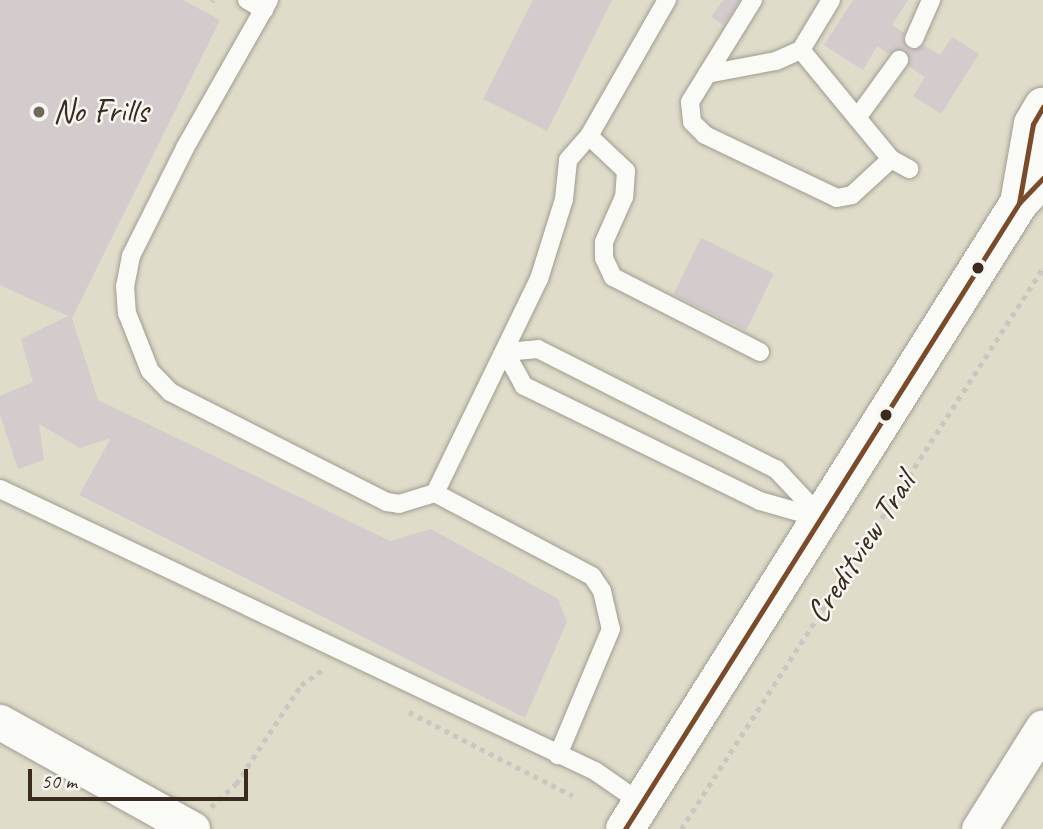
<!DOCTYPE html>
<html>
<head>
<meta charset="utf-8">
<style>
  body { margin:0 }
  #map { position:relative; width:1043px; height:829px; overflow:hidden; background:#dfdcca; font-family:Caveat,sans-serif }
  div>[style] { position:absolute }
  .building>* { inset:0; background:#d3cbcc; transform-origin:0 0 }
  .path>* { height:4.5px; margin-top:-2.25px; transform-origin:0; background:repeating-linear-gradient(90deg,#c9c7c2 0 5px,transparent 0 10px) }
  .roads { filter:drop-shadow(0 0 2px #a09c91) drop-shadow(0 0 2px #a09c91) }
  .service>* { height:18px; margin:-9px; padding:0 9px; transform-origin:9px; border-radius:9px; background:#fafaf7 }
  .minor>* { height:35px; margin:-17.5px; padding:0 17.5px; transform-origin:17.5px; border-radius:17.5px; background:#fafaf7 }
  .secondary>* { height:38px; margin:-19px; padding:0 19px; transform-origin:19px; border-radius:19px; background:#fafaf7 }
  .bus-1>* { height:5px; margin:-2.5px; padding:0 2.5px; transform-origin:2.5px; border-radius:2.5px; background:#7a4b2a }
  .dots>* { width:19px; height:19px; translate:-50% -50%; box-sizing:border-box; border:4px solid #f6f6f2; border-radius:50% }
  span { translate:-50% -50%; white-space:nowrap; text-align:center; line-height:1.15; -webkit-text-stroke:5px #f6f6f2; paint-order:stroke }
  .poi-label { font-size:33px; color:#3b2a1e }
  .left { translate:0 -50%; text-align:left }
  .street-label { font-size:33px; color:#3b2a1e }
  .scale { position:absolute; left:28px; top:769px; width:220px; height:32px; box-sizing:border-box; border:4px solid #3b2a1e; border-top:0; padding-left:9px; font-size:21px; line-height:24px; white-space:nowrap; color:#3b2a1e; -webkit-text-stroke:5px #f6f6f2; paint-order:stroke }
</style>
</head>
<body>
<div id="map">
  <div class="building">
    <div style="clip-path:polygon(0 0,183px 0,220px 20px,72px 318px,98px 400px,390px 541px,431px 529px,558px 599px,567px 622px,525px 718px,79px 495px,111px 438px,80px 448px,39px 424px,44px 460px,18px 469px,0 415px,0 396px,33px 382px,21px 339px,68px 316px,0 285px)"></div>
    <div style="clip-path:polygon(533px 0,612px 0,547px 131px,483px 99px)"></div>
    <div style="clip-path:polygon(723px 0,740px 0,724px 25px,711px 17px)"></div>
    <div style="clip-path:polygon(853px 0,908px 0,892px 25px,904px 33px,903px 41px,910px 50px,923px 45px,940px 55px,952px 37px,979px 54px,941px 114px,913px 96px,925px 77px,908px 66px,905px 50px,889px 54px,877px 46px,863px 70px,824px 45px)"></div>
    <div style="left:701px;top:238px;width:81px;height:63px;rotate:26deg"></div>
  </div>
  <div class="path">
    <div style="left:212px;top:2px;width:2px;rotate:-63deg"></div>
    <div style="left:409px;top:712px;width:184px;rotate:27.1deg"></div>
    <div style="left:211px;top:807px;width:34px;rotate:-43deg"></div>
    <div style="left:236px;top:784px;width:118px;rotate:-56.7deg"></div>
    <div style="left:301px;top:685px;width:28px;rotate:-35deg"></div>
    <div style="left:681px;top:829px;width:668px;rotate:-57.17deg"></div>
  </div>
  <div class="roads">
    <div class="service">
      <div style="left:247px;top:0;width:20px;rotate:30deg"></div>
      <div style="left:269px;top:0;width:170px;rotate:119.6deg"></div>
      <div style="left:185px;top:148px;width:121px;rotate:116.6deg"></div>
      <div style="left:131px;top:256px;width:31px;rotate:101deg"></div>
      <div style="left:125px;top:286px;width:27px;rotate:86deg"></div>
      <div style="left:127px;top:313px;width:62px;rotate:68.4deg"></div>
      <div style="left:150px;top:371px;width:29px;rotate:46deg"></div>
      <div style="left:170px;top:392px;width:243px;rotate:26.9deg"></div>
      <div style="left:387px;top:502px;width:12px;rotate:9deg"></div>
      <div style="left:399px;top:504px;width:38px;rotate:-17deg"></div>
      <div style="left:435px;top:493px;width:238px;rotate:-64.1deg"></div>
      <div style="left:539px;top:279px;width:84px;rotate:-72.6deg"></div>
      <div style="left:564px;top:199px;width:39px;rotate:-84deg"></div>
      <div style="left:568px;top:160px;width:32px;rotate:-49deg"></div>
      <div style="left:589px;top:136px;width:157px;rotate:-60.2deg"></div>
      <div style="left:753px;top:0;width:120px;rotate:121.7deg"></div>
      <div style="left:690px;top:102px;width:20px;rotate:84deg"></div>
      <div style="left:692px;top:122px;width:18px;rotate:45deg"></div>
      <div style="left:705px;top:135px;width:146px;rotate:25.5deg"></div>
      <div style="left:837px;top:198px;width:15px;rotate:-11deg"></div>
      <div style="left:852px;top:195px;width:53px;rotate:-42.7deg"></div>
      <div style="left:831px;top:0;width:58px;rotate:121deg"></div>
      <div style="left:801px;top:50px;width:141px;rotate:50.5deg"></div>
      <div style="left:891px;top:159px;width:21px;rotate:29deg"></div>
      <div style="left:914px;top:39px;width:43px;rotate:-66.4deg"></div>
      <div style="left:707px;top:74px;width:70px;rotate:-10.7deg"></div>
      <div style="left:776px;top:61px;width:27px;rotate:-24deg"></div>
      <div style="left:857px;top:118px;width:72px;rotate:-54.1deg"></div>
      <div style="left:589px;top:136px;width:51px;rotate:43.4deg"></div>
      <div style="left:626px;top:171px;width:26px;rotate:94deg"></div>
      <div style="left:624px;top:197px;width:49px;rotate:114deg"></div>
      <div style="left:604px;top:242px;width:16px;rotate:90deg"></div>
      <div style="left:604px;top:258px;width:21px;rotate:65deg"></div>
      <div style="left:613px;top:277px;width:165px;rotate:27deg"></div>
      <div style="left:538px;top:349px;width:267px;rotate:26.8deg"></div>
      <div style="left:776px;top:469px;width:69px;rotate:46.8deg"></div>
      <div style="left:823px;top:519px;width:66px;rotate:-164.1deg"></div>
      <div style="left:760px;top:501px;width:263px;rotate:-154deg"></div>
      <div style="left:524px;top:386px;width:39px;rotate:-119deg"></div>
      <div style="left:505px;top:352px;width:33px;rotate:-5deg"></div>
      <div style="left:0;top:489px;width:658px;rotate:25.36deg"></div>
      <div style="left:595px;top:771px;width:56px;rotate:34.8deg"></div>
      <div style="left:435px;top:493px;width:178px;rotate:27.9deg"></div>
      <div style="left:592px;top:576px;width:18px;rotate:56deg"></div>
      <div style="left:602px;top:591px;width:39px;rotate:77deg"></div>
      <div style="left:611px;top:629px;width:137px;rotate:112.8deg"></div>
    </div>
    <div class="minor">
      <div style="left:0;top:722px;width:220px;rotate:29.1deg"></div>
      <div style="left:979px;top:829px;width:120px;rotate:-57.9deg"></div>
    </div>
    <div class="secondary">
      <div style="left:1019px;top:203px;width:80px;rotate:-80deg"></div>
      <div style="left:1033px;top:124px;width:20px;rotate:-60deg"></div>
      <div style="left:625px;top:829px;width:740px;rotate:-57.81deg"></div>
      <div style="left:1019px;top:203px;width:35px;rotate:-46deg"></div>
    </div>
  </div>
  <div class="bus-1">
    <div style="left:1019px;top:203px;width:80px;rotate:-80deg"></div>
    <div style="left:1033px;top:124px;width:20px;rotate:-60deg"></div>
    <div style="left:625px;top:829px;width:740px;rotate:-57.81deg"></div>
    <div style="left:1019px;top:203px;width:35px;rotate:-46deg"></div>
  </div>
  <div class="dots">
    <div style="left:39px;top:112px;background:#74685a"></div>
    <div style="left:978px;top:268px;background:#3b2a1e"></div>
    <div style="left:886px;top:415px;background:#3b2a1e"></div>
  </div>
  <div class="poi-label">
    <span class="left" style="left:53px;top:112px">No Frills</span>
  </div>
  <div class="street-label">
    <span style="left:861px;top:548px;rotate:-57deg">Creditview Trail</span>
  </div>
  <div class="scale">50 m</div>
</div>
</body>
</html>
